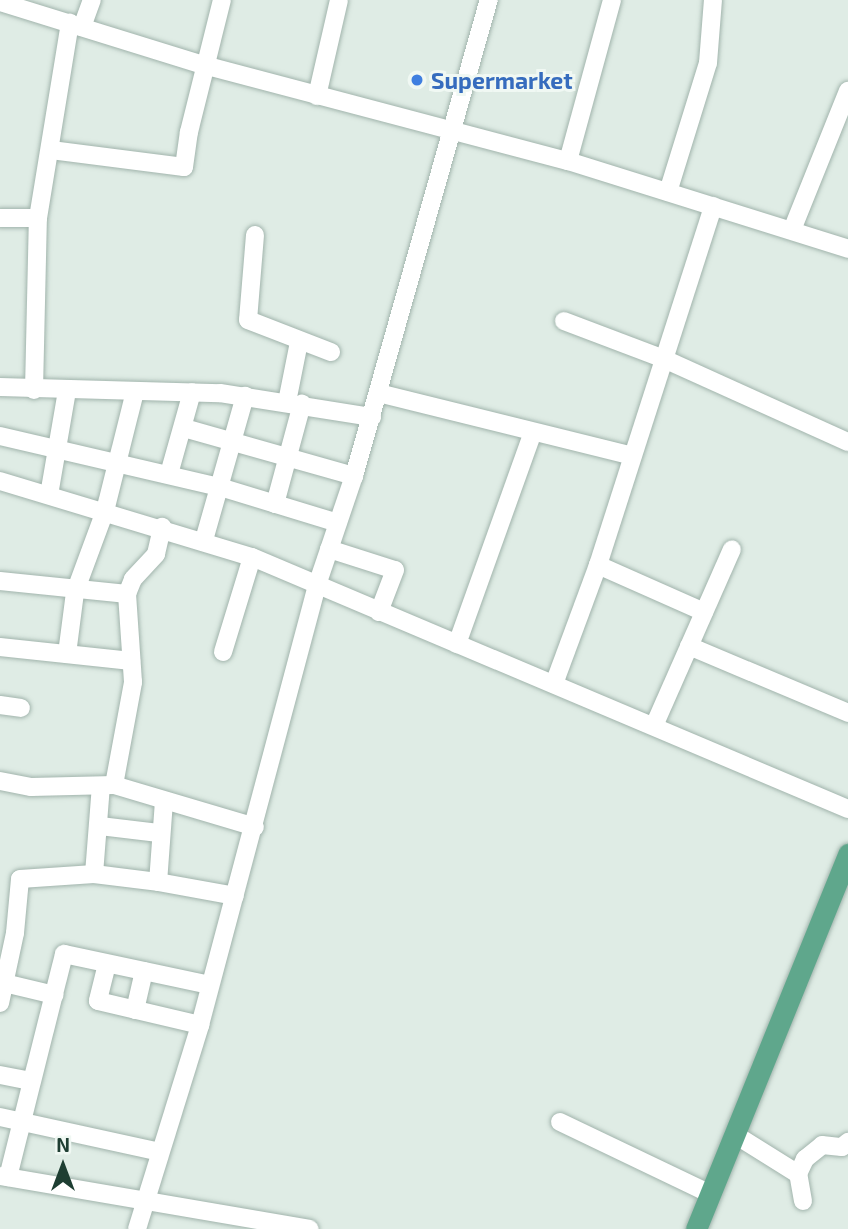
<!DOCTYPE html>
<html>
<head>
<meta charset="utf-8">
<style>
  body { margin:0 }
  #map { position:relative; width:848px; height:1229px; overflow:hidden; background:#dfece5; font-family:"Exo 2",sans-serif }
  div>[style] { position:absolute }
  .roads { filter:drop-shadow(0 0 2px #a1b4ac) drop-shadow(0 0 2px #a1b4ac) }
  .minor>* { height:18px; margin:-9px; padding:0 9px; transform-origin:9px; border-radius:9px; background:#fff }
  .major>* { height:21px; margin:-10.5px; padding:0 10.5px; transform-origin:10.5px; border-radius:10.5px; background:#5fa78c }
  .dots>* { width:19px; height:19px; translate:-50% -50%; box-sizing:border-box; border:4px solid #f0f8f3; border-radius:50% }
  span { translate:-50% -50%; white-space:nowrap; text-align:center; line-height:1.15; -webkit-text-stroke:6px #f0f8f3; paint-order:stroke }
  .shop-label { font-size:23px; color:#366cbe; font-weight:700 }
  .left { translate:0 -50%; text-align:left }
  .north { position:absolute; left:28px; top:1131px; width:70px; height:70px; -webkit-text-stroke:5px #f0f8f3; paint-order:stroke; rotate:0deg; font-size:19px; font-weight:700; line-height:28px; text-align:center; color:#1e3e32 }
  .north::after { content:''; display:block; margin:auto; width:24px; height:32px; background:#1e3e32; clip-path:polygon(50% 0,100% 100%,50% 72%,0 100%) }
</style>
</head>
<body>
<div id="map">
  <div class="roads">
    <div class="minor">
      <div style="left:0;top:2px;width:214px;rotate:17.2deg"></div>
      <div style="left:204px;top:65px;width:376px;rotate:14.8deg"></div>
      <div style="left:568px;top:161px;width:294px;rotate:17.4deg"></div>
      <div style="left:82px;top:27px;width:29px;rotate:-70deg"></div>
      <div style="left:317px;top:96px;width:98px;rotate:-77.1deg"></div>
      <div style="left:51px;top:150px;width:134px;rotate:7.3deg"></div>
      <div style="left:184px;top:167px;width:35px;rotate:-82deg"></div>
      <div style="left:189px;top:132px;width:136px;rotate:-76deg"></div>
      <div style="left:568px;top:161px;width:167px;rotate:-74.7deg"></div>
      <div style="left:668px;top:192px;width:135px;rotate:-72.8deg"></div>
      <div style="left:708px;top:63px;width:63px;rotate:-85.5deg"></div>
      <div style="left:0;top:218px;width:38px"></div>
      <div style="left:792px;top:230px;width:150px;rotate:-68.1deg"></div>
      <div style="left:255px;top:235px;width:85px;rotate:94.7deg"></div>
      <div style="left:248px;top:320px;width:89px;rotate:21.1deg"></div>
      <div style="left:564px;top:321px;width:107px;rotate:20.8deg"></div>
      <div style="left:664px;top:359px;width:202px;rotate:24.3deg"></div>
      <div style="left:0;top:387px;width:220px;rotate:1.6deg"></div>
      <div style="left:220px;top:393px;width:154px;rotate:9deg"></div>
      <div style="left:34px;top:390px;width:172px;rotate:-88.7deg"></div>
      <div style="left:38px;top:218px;width:198px;rotate:-80.7deg"></div>
      <div style="left:378px;top:393px;width:262px;rotate:13.9deg"></div>
      <div style="left:287px;top:402px;width:61px;rotate:-78.7deg"></div>
      <div style="left:184px;top:428px;width:177px;rotate:15.8deg"></div>
      <div style="left:0;top:436px;width:226px;rotate:13.1deg"></div>
      <div style="left:220px;top:487px;width:123px;rotate:17deg"></div>
      <div style="left:169px;top:474px;width:85px;rotate:-74.3deg"></div>
      <div style="left:0;top:481px;width:263px;rotate:16.8deg"></div>
      <div style="left:252px;top:557px;width:647px;rotate:22.92deg"></div>
      <div style="left:49px;top:495px;width:106px;rotate:-80.2deg"></div>
      <div style="left:275px;top:504px;width:104px;rotate:-74.9deg"></div>
      <div style="left:204px;top:540px;width:150px;rotate:-74.1deg"></div>
      <div style="left:329px;top:549px;width:69px;rotate:17.7deg"></div>
      <div style="left:395px;top:570px;width:45px;rotate:110.9deg"></div>
      <div style="left:598px;top:565px;width:116px;rotate:23.9deg"></div>
      <div style="left:0;top:581px;width:128px;rotate:5.8deg"></div>
      <div style="left:457px;top:644px;width:225px;rotate:-70.3deg"></div>
      <div style="left:689px;top:646px;width:173px;rotate:22.8deg"></div>
      <div style="left:0;top:647px;width:132px;rotate:6.1deg"></div>
      <div style="left:223px;top:652px;width:99px;rotate:-73deg"></div>
      <div style="left:67px;top:654px;width:63px;rotate:-82.6deg"></div>
      <div style="left:75px;top:592px;width:86px;rotate:-69.7deg"></div>
      <div style="left:105px;top:511px;width:123px;rotate:-75.9deg"></div>
      <div style="left:554px;top:684px;width:127px;rotate:-69.7deg"></div>
      <div style="left:598px;top:565px;width:377px;rotate:-72.2deg"></div>
      <div style="left:0;top:705px;width:21px;rotate:8deg"></div>
      <div style="left:654px;top:726px;width:193px;rotate:-66.2deg"></div>
      <div style="left:0;top:781px;width:32px;rotate:11deg"></div>
      <div style="left:31px;top:787px;width:83px;rotate:-1.4deg"></div>
      <div style="left:114px;top:785px;width:147px;rotate:16.6deg"></div>
      <div style="left:114px;top:785px;width:105px;rotate:-79.5deg"></div>
      <div style="left:133px;top:682px;width:88px;rotate:-93.9deg"></div>
      <div style="left:127px;top:594px;width:16px;rotate:-68deg"></div>
      <div style="left:133px;top:579px;width:34px;rotate:-47deg"></div>
      <div style="left:156px;top:554px;width:28px;rotate:-77deg"></div>
      <div style="left:164px;top:801px;width:81px;rotate:94.2deg"></div>
      <div style="left:158px;top:882px;width:78px;rotate:10.3deg"></div>
      <div style="left:100px;top:826px;width:59px;rotate:6.8deg"></div>
      <div style="left:94px;top:874px;width:88px;rotate:-85.5deg"></div>
      <div style="left:107px;top:964px;width:38px;rotate:104deg"></div>
      <div style="left:98px;top:1001px;width:105px;rotate:13.2deg"></div>
      <div style="left:0;top:982px;width:56px;rotate:13.5deg"></div>
      <div style="left:0;top:1003px;width:72px;rotate:-77.9deg"></div>
      <div style="left:15px;top:933px;width:54px;rotate:-84.7deg"></div>
      <div style="left:20px;top:879px;width:74px;rotate:-3.9deg"></div>
      <div style="left:94px;top:874px;width:64px;rotate:7.1deg"></div>
      <div style="left:135px;top:1010px;width:40px;rotate:-77deg"></div>
      <div style="left:0;top:1075px;width:32px;rotate:11deg"></div>
      <div style="left:0;top:1117px;width:164px;rotate:12.3deg"></div>
      <div style="left:560px;top:1122px;width:166px;rotate:25.6deg"></div>
      <div style="left:734px;top:1134px;width:75px;rotate:32deg"></div>
      <div style="left:0;top:1176px;width:314px;rotate:9.7deg"></div>
      <div style="left:8px;top:1177px;width:230px;rotate:-75.9deg"></div>
      <div style="left:64px;top:954px;width:149px;rotate:12deg"></div>
      <div style="left:803px;top:1201px;width:27px;rotate:-100deg"></div>
      <div style="left:798px;top:1174px;width:17px;rotate:-65deg"></div>
      <div style="left:805px;top:1159px;width:22px;rotate:-39deg"></div>
      <div style="left:822px;top:1145px;width:20px;rotate:6deg"></div>
      <div style="left:842px;top:1147px;width:8px;rotate:-40deg"></div>
      <div style="left:137px;top:1229px;width:214px;rotate:-72.8deg"></div>
      <div style="left:200px;top:1025px;width:455px;rotate:-75.1deg"></div>
      <div style="left:317px;top:585px;width:115px;rotate:-71.3deg"></div>
      <div style="left:354px;top:476px;width:495px;rotate:-74.2deg"></div>
    </div>
    <div class="major">
      <div style="left:696px;top:1229px;width:405px;rotate:-67.9deg"></div>
    </div>
  </div>
  <div class="dots">
    <div style="left:417px;top:80px;background:#3f7fe0"></div>
  </div>
  <div class="shop-label">
    <span class="left" style="left:431px;top:80px">Supermarket</span>
  </div>
  <div class="north">N</div>
</div>
</body>
</html>
